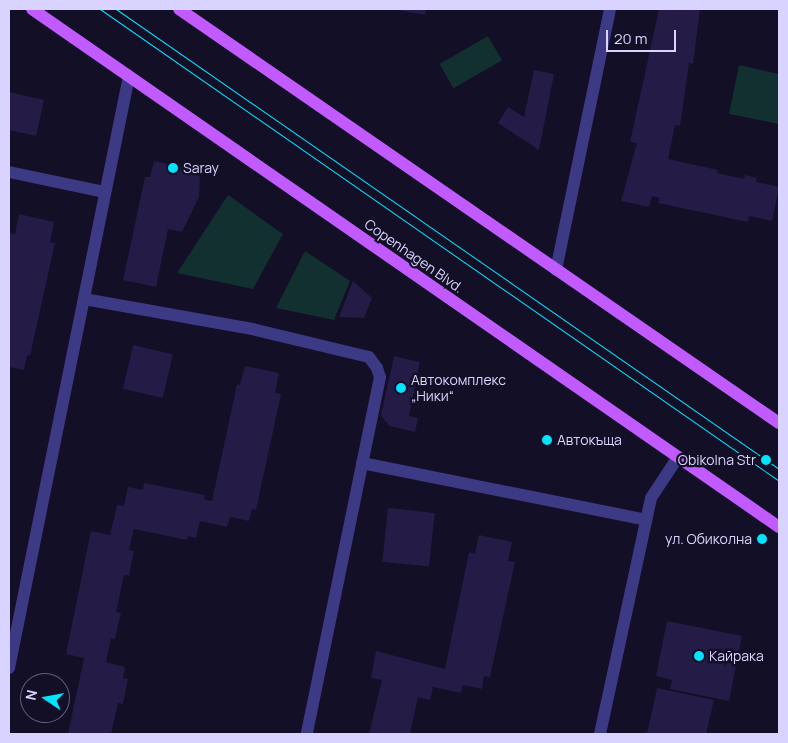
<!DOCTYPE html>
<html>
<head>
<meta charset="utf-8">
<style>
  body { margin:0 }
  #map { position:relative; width:788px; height:743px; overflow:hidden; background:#130f26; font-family:Manrope,sans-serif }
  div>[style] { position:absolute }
  .green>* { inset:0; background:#12302f; transform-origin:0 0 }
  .building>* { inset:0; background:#241b47; transform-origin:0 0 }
  .minor>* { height:12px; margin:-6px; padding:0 6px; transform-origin:6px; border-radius:6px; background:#3d3a85 }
  .major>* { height:12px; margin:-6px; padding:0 6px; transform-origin:6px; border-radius:6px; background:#c25bff }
  .tram>* { height:1px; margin:-0.5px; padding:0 0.5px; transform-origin:0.5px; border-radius:0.5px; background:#00e5ff }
  .dots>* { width:14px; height:14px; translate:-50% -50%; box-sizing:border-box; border:2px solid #130f26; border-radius:50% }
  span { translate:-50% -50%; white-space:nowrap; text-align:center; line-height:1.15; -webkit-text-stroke:4.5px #130f26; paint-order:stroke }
  .poi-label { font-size:14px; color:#d9d4ff }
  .left { translate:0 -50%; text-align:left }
  .right { translate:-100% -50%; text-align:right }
  .street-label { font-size:14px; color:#d9d4ff }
  .frame { position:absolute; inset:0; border:10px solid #d9d4ff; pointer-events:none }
  .north { position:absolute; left:20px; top:673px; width:50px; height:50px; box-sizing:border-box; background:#130f26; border:1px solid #625e7d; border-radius:50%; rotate:282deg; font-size:14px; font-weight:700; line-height:20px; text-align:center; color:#d9d4ff }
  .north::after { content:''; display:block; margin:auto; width:18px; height:22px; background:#00e5ff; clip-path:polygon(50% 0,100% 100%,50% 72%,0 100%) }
  .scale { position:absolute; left:606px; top:30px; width:70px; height:22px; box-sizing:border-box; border:2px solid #d9d4ff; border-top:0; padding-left:6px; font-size:15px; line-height:18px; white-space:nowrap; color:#d9d4ff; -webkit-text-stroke:4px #130f26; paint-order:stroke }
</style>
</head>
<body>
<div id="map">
  <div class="green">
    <div style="left:488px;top:36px;width:28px;height:56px;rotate:60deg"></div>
    <div style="clip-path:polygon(739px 65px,779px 74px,779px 124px,729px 114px)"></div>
    <div style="clip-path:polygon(228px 195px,283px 234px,253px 289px,177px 273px)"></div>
    <div style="clip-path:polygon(305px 251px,350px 281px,334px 320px,276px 308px)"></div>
  </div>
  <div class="building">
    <div style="clip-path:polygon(392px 9px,426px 9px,425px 15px)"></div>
    <div style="clip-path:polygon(659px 9px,700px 9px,693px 64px,689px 63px,680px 126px,675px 125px,668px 159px,718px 170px,717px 173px,744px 179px,745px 175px,757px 178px,756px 182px,779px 187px,772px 221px,749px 216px,748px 222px,658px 203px,660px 198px,652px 196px,649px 207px,621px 201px,637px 143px,630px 142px)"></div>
    <div style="clip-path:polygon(534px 70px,554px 74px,539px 150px,498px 123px,508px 107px,524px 117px)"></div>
    <div style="clip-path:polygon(9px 92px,44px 100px,36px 136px,9px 130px)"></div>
    <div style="clip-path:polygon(154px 161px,187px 168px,200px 176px,199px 197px,182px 232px,168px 229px,156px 287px,123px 280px,145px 177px,150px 177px)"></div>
    <div style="clip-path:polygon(19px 214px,54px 222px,50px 242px,55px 243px,30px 356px,27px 355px,24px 370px,9px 367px,9px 239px,10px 233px,15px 234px)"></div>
    <div style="clip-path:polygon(353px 281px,372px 298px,364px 318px,339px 317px)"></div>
    <div style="left:133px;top:345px;width:41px;height:45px;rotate:13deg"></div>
    <div style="clip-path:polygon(394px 356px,420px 362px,409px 416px,418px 418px,415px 432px,389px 426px,381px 415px)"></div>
    <div style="clip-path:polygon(245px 366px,279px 373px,275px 393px,281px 394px,256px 510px,252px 509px,249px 521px,230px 517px,227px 527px,200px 521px,196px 538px,188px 536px,187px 540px,134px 529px,129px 550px,134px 551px,129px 576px,124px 575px,116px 612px,121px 613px,115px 639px,111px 638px,106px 662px,125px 667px,123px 678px,128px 679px,123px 704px,118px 703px,111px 734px,68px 734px,84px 658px,66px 654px,91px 531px,110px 535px,117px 505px,124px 506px,128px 487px,143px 490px,144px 483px,205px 495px,204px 499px,212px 501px,237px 384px,240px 385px)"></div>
    <div style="left:388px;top:508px;width:47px;height:54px;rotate:6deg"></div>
    <div style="clip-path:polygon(479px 535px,512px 542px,508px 561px,515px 562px,490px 677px,484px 676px,482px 689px,463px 685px,461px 693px,433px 687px,430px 700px,418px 697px,410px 734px,369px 734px,382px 680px,371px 678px,376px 651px,445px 669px,469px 552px,475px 554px)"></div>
    <div style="clip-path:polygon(667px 621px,742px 636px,729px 701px,670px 689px,672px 680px,656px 676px)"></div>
    <div style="clip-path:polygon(657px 688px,714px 700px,706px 734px,647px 734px)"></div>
  </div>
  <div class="minor">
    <div style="left:9px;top:172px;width:98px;rotate:11.8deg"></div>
    <div style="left:556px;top:270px;width:267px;rotate:-78.3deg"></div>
    <div style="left:84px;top:299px;width:171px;rotate:10.1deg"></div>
    <div style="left:252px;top:329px;width:120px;rotate:13.5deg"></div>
    <div style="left:369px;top:357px;width:14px;rotate:54deg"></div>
    <div style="left:377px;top:368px;width:9px;rotate:72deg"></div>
    <div style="left:380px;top:377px;width:364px;rotate:101.6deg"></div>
    <div style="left:362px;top:463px;width:290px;rotate:11.3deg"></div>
    <div style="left:9px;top:668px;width:604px;rotate:-78.54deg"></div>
    <div style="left:600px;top:734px;width:241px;rotate:-77.8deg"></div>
    <div style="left:651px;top:498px;width:49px;rotate:-56.6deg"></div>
  </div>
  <div class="major">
    <div style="left:32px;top:9px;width:909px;rotate:34.74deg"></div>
    <div style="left:179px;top:9px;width:729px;rotate:34.61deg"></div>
  </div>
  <div class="tram">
    <div style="left:100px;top:9px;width:827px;rotate:34.8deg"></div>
    <div style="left:116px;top:9px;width:807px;rotate:34.75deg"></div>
  </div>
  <div class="dots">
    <div style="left:173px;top:168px;background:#00e5ff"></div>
    <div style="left:401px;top:388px;background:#00e5ff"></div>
    <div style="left:547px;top:440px;background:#00e5ff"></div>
    <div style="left:766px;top:460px;background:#00e5ff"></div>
    <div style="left:762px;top:539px;background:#00e5ff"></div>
    <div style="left:699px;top:656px;background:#00e5ff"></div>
  </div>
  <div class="poi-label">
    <span class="left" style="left:183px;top:168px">Saray</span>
    <span class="left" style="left:411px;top:388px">Автокомплекс<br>„Ники“</span>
    <span class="left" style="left:557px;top:440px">Автокъща</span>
    <span class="right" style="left:756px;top:460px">Obikolna Str</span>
    <span class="right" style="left:752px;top:539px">ул. Обиколна</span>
    <span class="left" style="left:709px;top:656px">Кайрака</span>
  </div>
  <div class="street-label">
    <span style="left:414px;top:256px;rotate:35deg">Copenhagen Blvd.</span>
  </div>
  <div class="frame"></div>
  <div class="north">N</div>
  <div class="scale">20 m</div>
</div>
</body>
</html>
